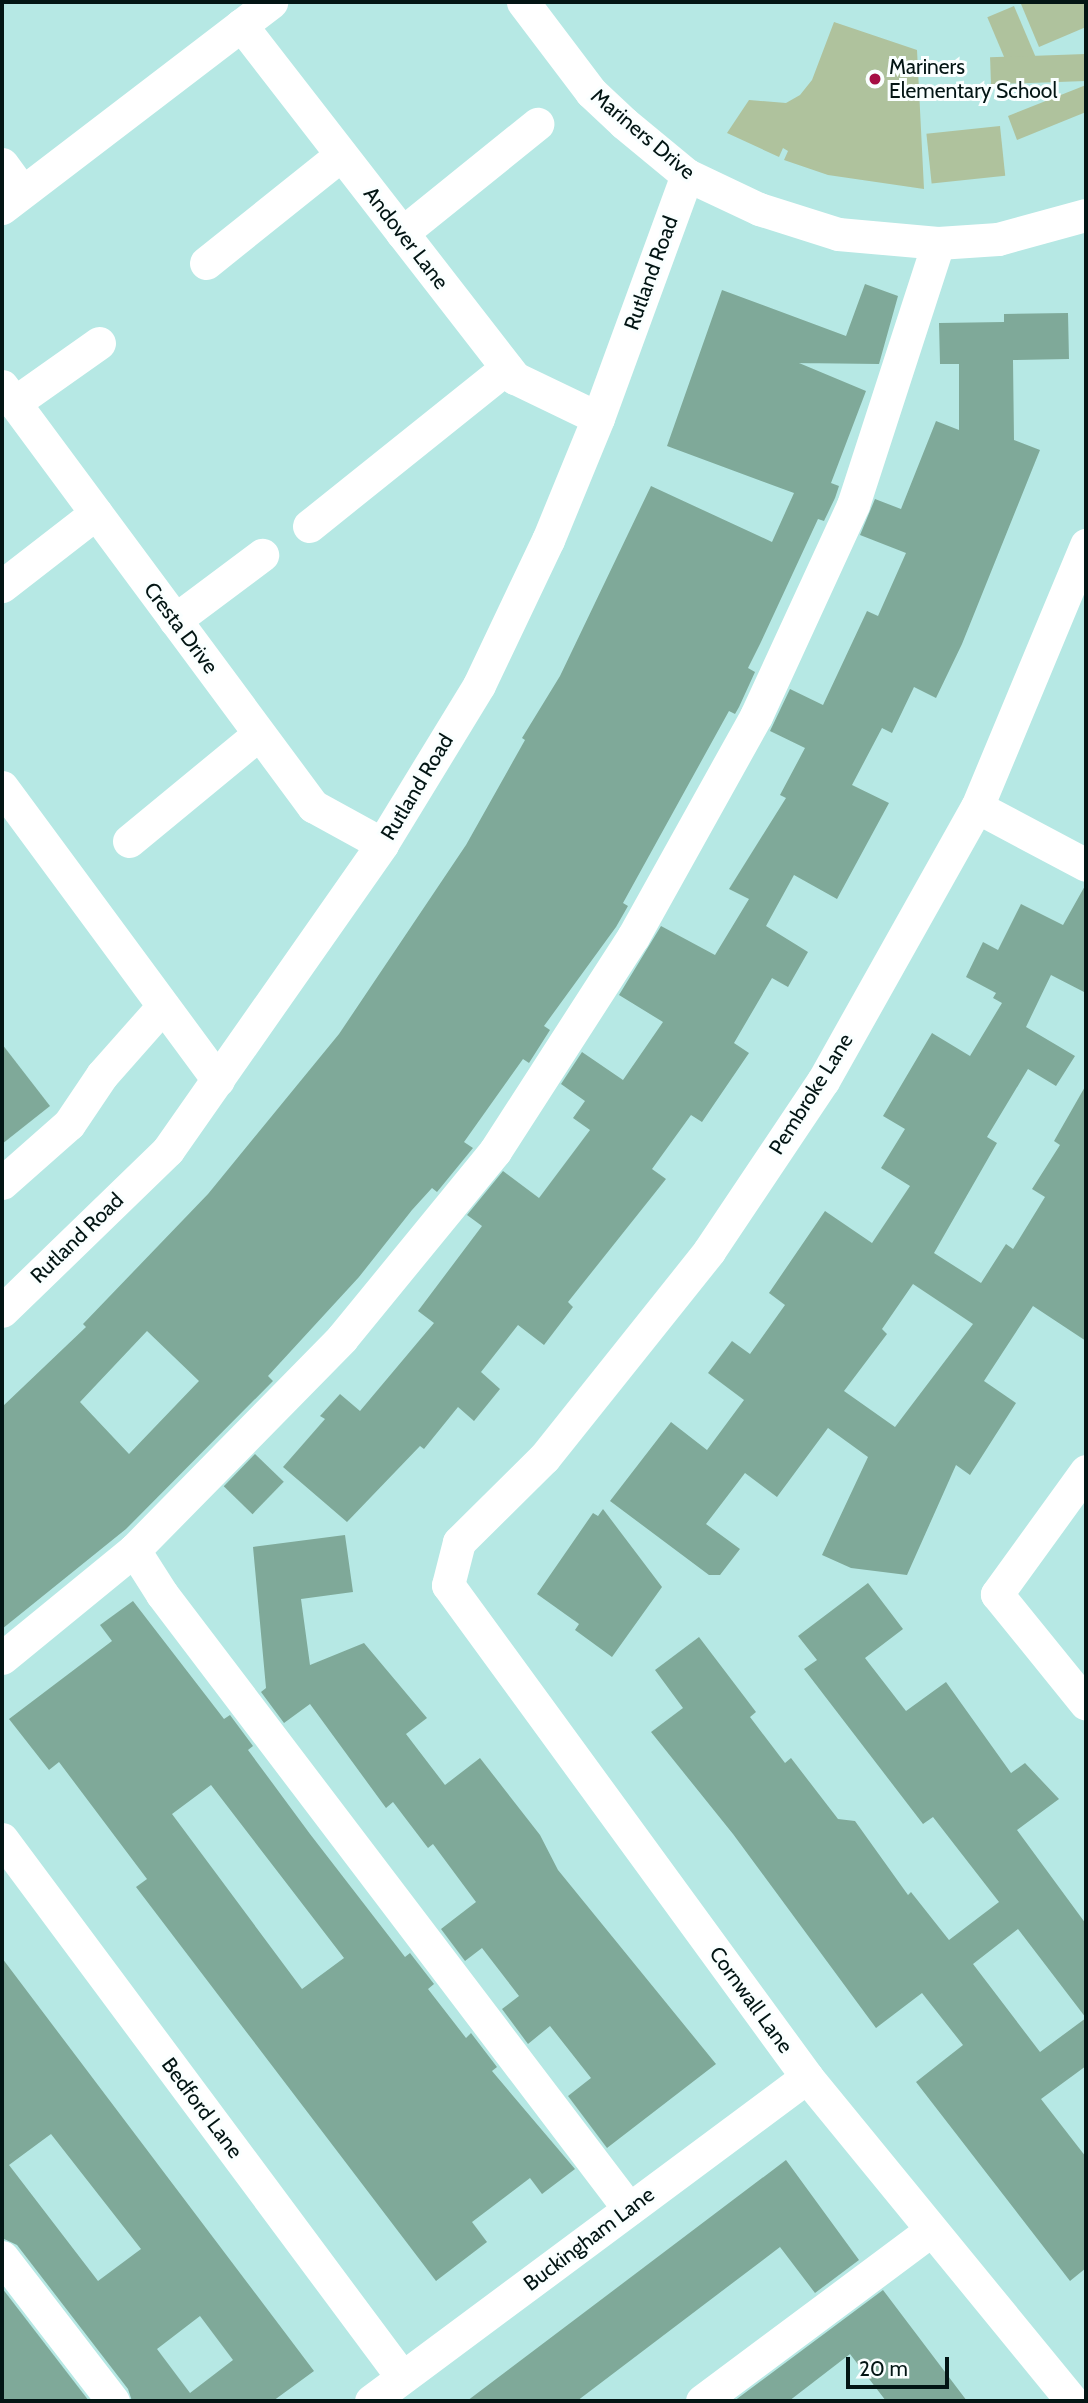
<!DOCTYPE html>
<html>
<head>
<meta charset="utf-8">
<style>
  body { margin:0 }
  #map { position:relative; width:1088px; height:2403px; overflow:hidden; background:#b6e8e4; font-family:Cabin,sans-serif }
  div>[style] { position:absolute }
  .green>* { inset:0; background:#afc29d; transform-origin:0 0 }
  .building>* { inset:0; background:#7fa999; transform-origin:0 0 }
  .minor>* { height:33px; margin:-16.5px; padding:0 16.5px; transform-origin:16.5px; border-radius:16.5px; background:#fff }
  .dots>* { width:19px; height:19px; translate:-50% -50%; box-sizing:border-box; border:4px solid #faffff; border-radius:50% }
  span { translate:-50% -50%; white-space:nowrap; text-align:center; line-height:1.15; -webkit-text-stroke:6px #faffff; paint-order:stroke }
  .poi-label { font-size:21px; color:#031514 }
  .left { translate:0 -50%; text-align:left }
  .street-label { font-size:21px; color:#031514 }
  .frame { position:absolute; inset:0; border:4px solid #031514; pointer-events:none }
  .scale { position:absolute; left:846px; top:2357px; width:103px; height:32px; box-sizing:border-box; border:4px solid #031514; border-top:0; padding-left:9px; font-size:21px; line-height:24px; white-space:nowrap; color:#031514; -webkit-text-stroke:5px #faffff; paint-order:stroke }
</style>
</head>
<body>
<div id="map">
  <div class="green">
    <div style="clip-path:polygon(1086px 2px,1086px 27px,1039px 47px,1021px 4px)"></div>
    <div style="left:1014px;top:6px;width:56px;height:29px;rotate:67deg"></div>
    <div style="clip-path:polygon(834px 22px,917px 50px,924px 189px,828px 175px,784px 160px,788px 151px,783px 148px,779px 157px,727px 133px,749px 100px,786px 103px,800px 95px,812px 80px)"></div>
    <div style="left:1085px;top:54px;width:27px;height:95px;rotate:88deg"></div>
    <div style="clip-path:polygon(1086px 85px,1086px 112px,1017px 140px,1008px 116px)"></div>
    <div style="left:1000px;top:126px;width:50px;height:74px;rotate:84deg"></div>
  </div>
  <div class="building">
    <div style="clip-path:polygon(evenodd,865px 284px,898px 296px,879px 364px,799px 363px,866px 391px,831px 483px,839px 486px,835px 498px,824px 521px,818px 519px,760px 644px,748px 668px,755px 672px,739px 707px,735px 714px,729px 711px,623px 903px,628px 906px,616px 927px,544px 1026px,550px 1030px,529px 1063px,523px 1059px,464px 1142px,473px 1148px,437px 1192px,432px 1188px,412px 1210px,359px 1277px,268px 1376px,273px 1381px,126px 1529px,2px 1629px,2px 1407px,86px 1327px,83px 1324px,208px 1194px,339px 1034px,466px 845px,525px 740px,522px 738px,560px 676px,651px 486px,772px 542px,794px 493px,667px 446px,722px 290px,846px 336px,865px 284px,147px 1331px,199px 1381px,129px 1454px,80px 1402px,147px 1331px)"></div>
    <div style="clip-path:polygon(1068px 313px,1069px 359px,1013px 360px,1014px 440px,1040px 450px,962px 644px,936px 698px,914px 687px,892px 733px,882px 728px,852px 785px,889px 803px,837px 899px,794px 875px,766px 926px,808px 952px,788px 987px,772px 978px,734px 1043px,749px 1053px,702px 1122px,691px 1115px,652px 1169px,666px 1179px,568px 1302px,573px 1307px,544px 1345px,518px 1325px,481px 1372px,500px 1389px,474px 1421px,458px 1407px,424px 1449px,420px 1446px,347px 1522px,283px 1467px,325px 1419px,320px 1416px,340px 1394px,360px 1411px,434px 1323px,418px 1311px,482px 1226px,467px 1215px,503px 1171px,539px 1198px,590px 1130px,573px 1118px,585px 1101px,561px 1084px,582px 1052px,623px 1080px,663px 1022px,619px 995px,661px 926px,715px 955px,749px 899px,729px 889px,786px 798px,780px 795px,805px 748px,770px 731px,790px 689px,823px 705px,867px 611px,878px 616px,906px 553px,860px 535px,875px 499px,901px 509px,936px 421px,959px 430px,959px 364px,940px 364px,939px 323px,1004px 322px,1004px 314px)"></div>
    <div style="clip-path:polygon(evenodd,1086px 884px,1086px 993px,1051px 975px,1026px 1027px,1075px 1056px,1056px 1086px,1028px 1069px,987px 1137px,997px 1143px,934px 1253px,981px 1283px,1006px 1244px,1013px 1249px,1045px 1197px,1032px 1189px,1060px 1145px,1054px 1141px,1086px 1085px,1086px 1341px,1033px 1306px,984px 1381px,1016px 1403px,970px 1475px,956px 1465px,907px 1575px,851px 1568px,822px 1555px,868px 1457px,828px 1428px,777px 1497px,745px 1473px,706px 1524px,740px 1549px,720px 1575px,709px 1575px,610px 1501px,671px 1422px,707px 1450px,744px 1400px,708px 1373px,732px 1341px,750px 1354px,785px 1305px,769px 1293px,825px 1211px,872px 1243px,910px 1186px,881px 1168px,905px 1129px,883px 1116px,932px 1033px,970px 1056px,1002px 1003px,993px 998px,996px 993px,966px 977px,983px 942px,998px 950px,1021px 904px,1063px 925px,1086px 884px,913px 1284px,973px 1324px,895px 1427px,844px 1391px,887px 1334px,882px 1329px,913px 1284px)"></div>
    <div style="clip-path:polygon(2px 1044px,50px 1106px,2px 1144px)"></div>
    <div style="left:255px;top:1454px;width:40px;height:45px;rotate:44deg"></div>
    <div style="clip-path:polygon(603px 1509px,662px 1587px,612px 1657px,575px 1630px,579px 1624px,537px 1594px,593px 1513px,598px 1516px)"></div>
    <div style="clip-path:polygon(345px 1535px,353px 1592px,301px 1599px,310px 1665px,364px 1643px,427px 1718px,406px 1734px,445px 1785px,480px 1758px,540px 1835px,558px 1870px,716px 2064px,607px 2148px,568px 2096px,591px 2078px,550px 2026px,528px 2044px,502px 2009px,519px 1996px,482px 1948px,465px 1961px,441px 1929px,476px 1902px,433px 1844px,428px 1848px,393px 1802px,386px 1808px,310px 1704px,284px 1723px,261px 1692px,266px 1688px,253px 1547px)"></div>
    <div style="clip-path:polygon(evenodd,868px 1583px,903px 1629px,865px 1658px,906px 1711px,946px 1682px,1011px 1773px,1025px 1763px,1059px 1799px,1017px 1830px,1086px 1924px,1086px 2066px,1041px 2099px,1086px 2157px,1086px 2268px,1070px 2281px,916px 2082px,963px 2045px,922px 1993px,876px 2028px,733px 1834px,651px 1732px,683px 1708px,655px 1670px,699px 1637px,756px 1712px,750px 1717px,785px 1763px,791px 1758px,838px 1819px,855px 1821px,908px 1895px,911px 1892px,949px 1940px,999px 1902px,933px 1817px,923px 1824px,804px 1669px,817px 1660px,798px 1636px,868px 1583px,1018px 1929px,1086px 2018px,1040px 2052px,973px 1964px,1018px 1929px)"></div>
    <div style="clip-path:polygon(evenodd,133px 1601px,224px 1719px,230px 1715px,253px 1746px,248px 1750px,310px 1834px,405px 1957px,410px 1953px,434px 1984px,428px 1989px,466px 2038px,471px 2033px,497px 2067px,492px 2071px,575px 2169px,542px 2194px,530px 2178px,472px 2222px,487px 2242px,436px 2281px,136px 1887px,147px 1879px,59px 1762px,49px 1770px,9px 1719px,112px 1641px,100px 1625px,133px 1601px,211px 1785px,344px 1958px,302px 1989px,172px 1814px,211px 1785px)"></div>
    <div style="clip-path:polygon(evenodd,2px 1958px,314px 2371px,273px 2401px,132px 2401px,128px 2389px,17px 2245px,2px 2238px,2px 1958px,51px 2134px,141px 2249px,98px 2281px,9px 2165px,51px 2134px,2px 1958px,200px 2316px,233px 2360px,190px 2393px,157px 2349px,200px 2316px)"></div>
    <div style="clip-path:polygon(786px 2160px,859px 2260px,815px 2293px,780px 2247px,577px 2401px,467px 2401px)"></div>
    <div style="clip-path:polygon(2px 2288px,89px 2401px,2px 2401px)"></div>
    <div style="clip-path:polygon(883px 2290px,967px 2401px,886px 2401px,850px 2354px,789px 2401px,734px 2401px)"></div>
  </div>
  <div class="minor">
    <div style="left:523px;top:2px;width:113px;rotate:52.9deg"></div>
    <div style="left:591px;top:92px;width:45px;rotate:43.2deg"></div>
    <div style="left:624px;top:123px;width:82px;rotate:39.5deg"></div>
    <div style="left:687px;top:175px;width:80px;rotate:25.3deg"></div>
    <div style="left:759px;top:209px;width:83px;rotate:17.6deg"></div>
    <div style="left:838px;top:234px;width:100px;rotate:5.1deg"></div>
    <div style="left:938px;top:243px;width:60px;rotate:-3.8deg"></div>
    <div style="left:998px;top:239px;width:91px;rotate:-15.3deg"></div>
    <div style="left:241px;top:25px;width:447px;rotate:52.2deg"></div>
    <div style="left:515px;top:378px;width:92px;rotate:25.7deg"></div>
    <div style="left:2px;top:164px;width:34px;rotate:54deg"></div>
    <div style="left:2px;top:208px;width:339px;rotate:-37.4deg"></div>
    <div style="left:402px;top:233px;width:174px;rotate:-38.9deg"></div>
    <div style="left:206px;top:263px;width:173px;rotate:-38.7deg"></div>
    <div style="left:2px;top:386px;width:523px;rotate:53.48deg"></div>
    <div style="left:313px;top:806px;width:79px;rotate:28.8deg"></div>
    <div style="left:14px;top:403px;width:104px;rotate:-35.2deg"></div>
    <div style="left:309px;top:526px;width:253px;rotate:-38.7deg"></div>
    <div style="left:2px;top:586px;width:119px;rotate:-37.8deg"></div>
    <div style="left:175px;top:620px;width:109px;rotate:-36.8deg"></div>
    <div style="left:2px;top:787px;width:364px;rotate:53.6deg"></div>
    <div style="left:977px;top:807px;width:123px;rotate:28deg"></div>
    <div style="left:129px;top:841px;width:168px;rotate:-39.5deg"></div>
    <div style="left:2px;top:1183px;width:89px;rotate:-41.4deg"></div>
    <div style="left:69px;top:1124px;width:59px;rotate:-56deg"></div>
    <div style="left:102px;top:1075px;width:92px;rotate:-48.5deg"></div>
    <div style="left:2px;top:1311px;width:231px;rotate:-44.1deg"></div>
    <div style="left:168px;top:1150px;width:373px;rotate:-55deg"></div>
    <div style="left:382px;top:844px;width:186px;rotate:-58.6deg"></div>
    <div style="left:479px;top:685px;width:161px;rotate:-64.6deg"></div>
    <div style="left:548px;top:540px;width:132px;rotate:-67.7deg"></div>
    <div style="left:598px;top:418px;width:259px;rotate:-69.9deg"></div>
    <div style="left:1086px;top:1471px;width:152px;rotate:125.9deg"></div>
    <div style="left:997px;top:1594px;width:141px;rotate:51deg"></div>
    <div style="left:134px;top:1550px;width:52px;rotate:57.5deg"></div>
    <div style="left:162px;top:1594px;width:772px;rotate:52.79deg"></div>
    <div style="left:2px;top:1658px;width:171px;rotate:-39.3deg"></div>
    <div style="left:134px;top:1550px;width:297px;rotate:-45.5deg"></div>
    <div style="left:342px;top:1338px;width:242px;rotate:-50.7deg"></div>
    <div style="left:495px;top:1151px;width:255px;rotate:-57.2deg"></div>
    <div style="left:633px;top:937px;width:253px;rotate:-60.9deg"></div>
    <div style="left:756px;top:716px;width:232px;rotate:-65.3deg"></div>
    <div style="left:853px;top:505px;width:275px;rotate:-72deg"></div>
    <div style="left:2px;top:1839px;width:670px;rotate:53.37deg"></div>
    <div style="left:2px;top:2257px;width:182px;rotate:52.4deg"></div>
    <div style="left:371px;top:2401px;width:543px;rotate:-36.62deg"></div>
    <div style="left:702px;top:2401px;width:284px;rotate:-36.7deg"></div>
    <div style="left:1072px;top:2401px;width:419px;rotate:-129.3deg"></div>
    <div style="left:807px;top:2077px;width:609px;rotate:-126.12deg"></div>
    <div style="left:448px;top:1585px;width:44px;rotate:-75.7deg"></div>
    <div style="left:459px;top:1542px;width:120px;rotate:-44.7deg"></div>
    <div style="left:544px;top:1458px;width:265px;rotate:-51.4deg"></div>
    <div style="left:709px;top:1251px;width:205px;rotate:-56.2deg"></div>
    <div style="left:823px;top:1081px;width:314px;rotate:-60.7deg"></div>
    <div style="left:977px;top:807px;width:284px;rotate:-67.4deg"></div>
  </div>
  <div class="dots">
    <div style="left:875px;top:79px;background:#a60f44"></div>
  </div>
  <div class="poi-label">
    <span class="left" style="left:889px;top:79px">Mariners<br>Elementary School</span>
  </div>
  <div class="street-label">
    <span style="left:643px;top:134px;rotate:40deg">Mariners Drive</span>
    <span style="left:406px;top:238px;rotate:52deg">Andover Lane</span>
    <span style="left:651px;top:273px;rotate:-70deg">Rutland Road</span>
    <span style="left:181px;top:628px;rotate:53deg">Cresta Drive</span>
    <span style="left:417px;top:787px;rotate:-59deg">Rutland Road</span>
    <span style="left:811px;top:1094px;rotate:-58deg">Pembroke Lane</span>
    <span style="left:77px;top:1238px;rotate:-44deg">Rutland Road</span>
    <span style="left:751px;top:2000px;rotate:54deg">Cornwall Lane</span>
    <span style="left:202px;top:2108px;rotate:53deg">Bedford Lane</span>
    <span style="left:589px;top:2239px;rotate:-37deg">Buckingham Lane</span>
  </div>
  <div class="frame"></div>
  <div class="scale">20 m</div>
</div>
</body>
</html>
